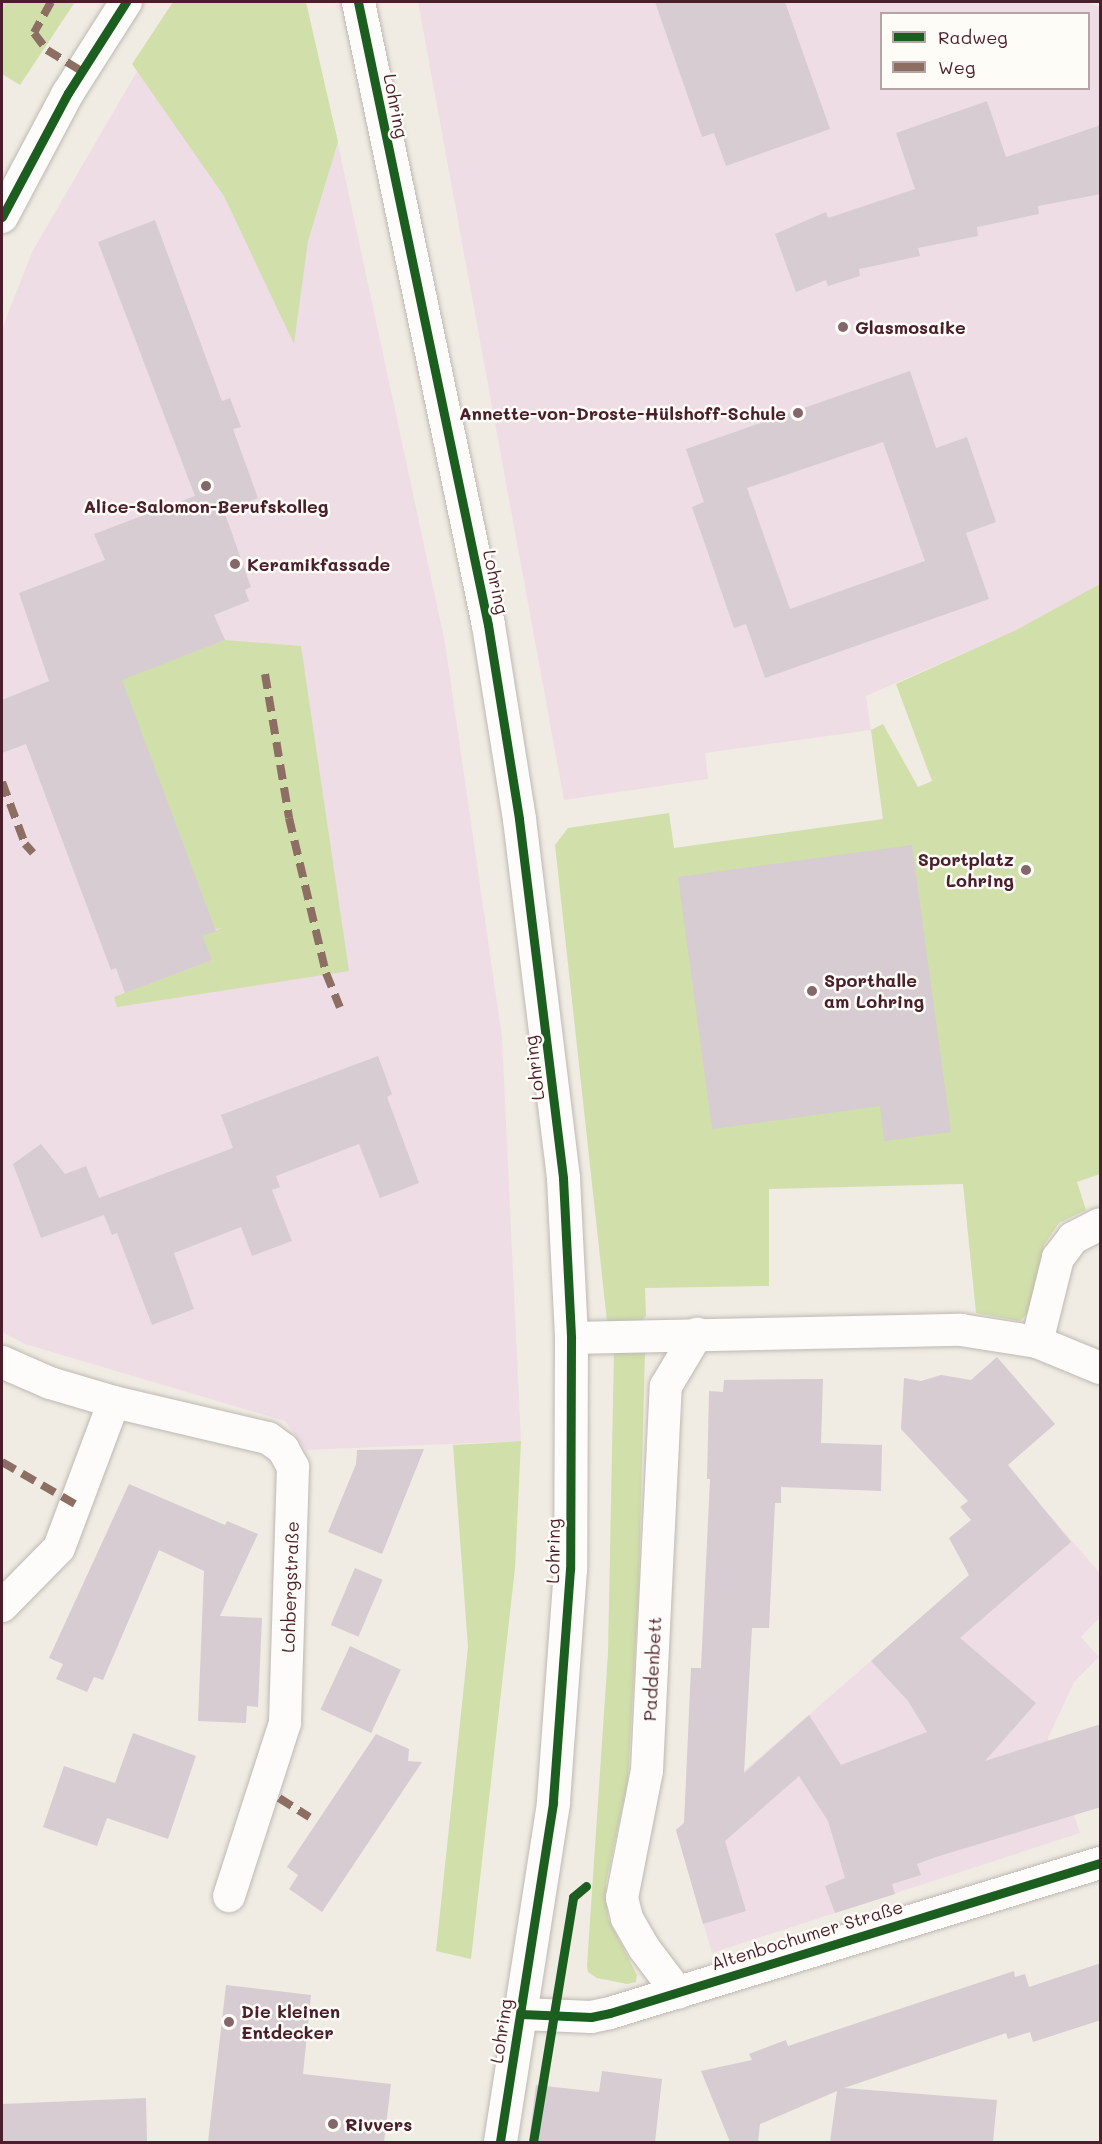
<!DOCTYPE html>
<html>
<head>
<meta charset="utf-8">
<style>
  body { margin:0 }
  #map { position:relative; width:1102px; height:2144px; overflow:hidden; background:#f0ece3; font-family:Mali,sans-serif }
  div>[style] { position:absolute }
  .built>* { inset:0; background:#efdde5 }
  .green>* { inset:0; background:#d1dfaa }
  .building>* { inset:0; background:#d6ccd1; transform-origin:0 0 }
  .roads { filter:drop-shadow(0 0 2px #bfb8b4) drop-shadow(0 0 2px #bfb8b4) }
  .minor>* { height:32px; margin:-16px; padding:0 16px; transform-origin:16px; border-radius:16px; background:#fdfcfb }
  .tertiary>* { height:33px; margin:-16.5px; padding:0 16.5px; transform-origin:16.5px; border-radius:16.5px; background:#fdfcfb }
  .quiet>* { height:8px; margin-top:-4px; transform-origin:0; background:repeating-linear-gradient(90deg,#8d6e63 0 15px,transparent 0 23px) }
  .cycleway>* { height:9px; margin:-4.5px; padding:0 4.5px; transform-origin:4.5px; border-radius:4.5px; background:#1b5e20 }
  .dots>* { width:16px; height:16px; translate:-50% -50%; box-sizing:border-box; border:3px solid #fdfcf7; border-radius:50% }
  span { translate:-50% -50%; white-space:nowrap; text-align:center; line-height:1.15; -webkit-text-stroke:5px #fdfcf7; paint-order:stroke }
  .street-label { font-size:18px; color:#4a1f2b }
  .poi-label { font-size:18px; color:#4a1f2b; font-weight:700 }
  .left { translate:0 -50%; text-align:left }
  .right { translate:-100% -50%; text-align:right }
  .frame { position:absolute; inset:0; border:3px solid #4a1f2b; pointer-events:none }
  .legend { position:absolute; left:880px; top:12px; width:210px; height:78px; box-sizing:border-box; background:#fdfcf7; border:2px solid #b5a4a5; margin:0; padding:8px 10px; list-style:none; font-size:18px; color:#4a1f2b }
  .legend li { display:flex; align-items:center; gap:12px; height:30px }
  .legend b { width:30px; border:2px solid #b5a4a5 }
</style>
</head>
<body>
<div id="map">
  <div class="built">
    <div style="clip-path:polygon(evenodd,418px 2px,1086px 2px,1100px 7px,1100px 584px,1016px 630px,866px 696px,871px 730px,705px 753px,708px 779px,564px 800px,418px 2px,882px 14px,1088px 14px,1088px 88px,882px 88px,882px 14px)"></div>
    <div style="clip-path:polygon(157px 37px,332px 116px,445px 643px,502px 1037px,521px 1441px,306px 1450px,285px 1421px,25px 1344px,2px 1332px,2px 329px,32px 252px)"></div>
    <div style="clip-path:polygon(1045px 1510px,1100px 1573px,1100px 1617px,1081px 1637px,1099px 1657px,1074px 1682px,1048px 1738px,1080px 1833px,712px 1953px,676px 1830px)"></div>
  </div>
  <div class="green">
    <div style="clip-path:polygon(2px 2px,75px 2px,20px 85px,2px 74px)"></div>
    <div style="clip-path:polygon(173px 2px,306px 2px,338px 142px,308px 241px,294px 344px,224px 196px,132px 64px)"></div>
    <div style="clip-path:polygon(1100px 584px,1100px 1174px,1077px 1182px,1086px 1210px,1059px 1223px,1044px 1245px,1028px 1313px,1020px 1321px,976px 1313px,963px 1184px,769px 1189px,769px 1286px,645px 1288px,646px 1316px,641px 1321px,607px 1321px,555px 845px,568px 828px,669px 813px,674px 848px,883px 819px,871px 730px,883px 724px,918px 787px,932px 781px,896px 684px,1016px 630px)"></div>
    <div style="clip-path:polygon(225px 640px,301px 646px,349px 971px,117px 1007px,114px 997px,212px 960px,201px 936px,222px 928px,215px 929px,114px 660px,146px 670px)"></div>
    <div style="clip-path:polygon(614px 1352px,645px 1352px,639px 1581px,628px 1780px,606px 1883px,608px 1918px,637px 1975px,636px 1982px,627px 1984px,597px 1978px,588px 1972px,587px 1966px,608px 1653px)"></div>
    <div style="clip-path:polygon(521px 1441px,515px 1568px,471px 1959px,436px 1951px,468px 1647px,453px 1445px)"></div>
  </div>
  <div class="building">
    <div style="clip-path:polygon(655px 2px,785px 2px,830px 129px,726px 166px,714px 133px,702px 137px)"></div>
    <div style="clip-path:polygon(987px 101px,1006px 157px,1101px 125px,1101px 194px,1038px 206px,1039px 214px,977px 227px,978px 236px,918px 248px,920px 256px,859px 269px,860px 276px,828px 286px,826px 280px,796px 292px,775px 234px,826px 212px,828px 218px,915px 189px,896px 133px)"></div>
    <div style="clip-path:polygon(155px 220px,222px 401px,230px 398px,241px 427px,233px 429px,258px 498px,224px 511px,251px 587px,245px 590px,249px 601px,214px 615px,225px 640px,122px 680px,216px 931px,202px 936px,212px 960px,125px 993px,116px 968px,111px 970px,26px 744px,2px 753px,2px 700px,49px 681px,19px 593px,105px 560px,94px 534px,195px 496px,98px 242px)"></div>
    <div style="clip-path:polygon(evenodd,910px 371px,936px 448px,967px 437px,996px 522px,966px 533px,989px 599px,765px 678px,746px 624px,734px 628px,692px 507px,704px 502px,686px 449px,910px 371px,883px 442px,925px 561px,790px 609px,747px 488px,883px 442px)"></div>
    <div style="clip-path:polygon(912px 845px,951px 1132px,884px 1141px,880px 1106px,712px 1129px,678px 877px)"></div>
    <div style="clip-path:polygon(378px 1056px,392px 1094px,387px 1097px,419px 1183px,380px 1198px,359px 1144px,276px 1176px,280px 1187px,272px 1190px,292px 1241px,252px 1256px,241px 1227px,174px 1253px,194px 1309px,152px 1325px,117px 1233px,112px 1235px,104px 1215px,41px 1238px,13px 1164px,41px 1144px,65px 1174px,86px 1166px,99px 1198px,233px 1148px,221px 1115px)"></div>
    <div style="clip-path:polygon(997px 1357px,1055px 1424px,1008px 1465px,1071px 1542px,960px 1638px,1036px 1703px,985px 1761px,1101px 1724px,1101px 1807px,936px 1857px,917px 1864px,921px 1875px,892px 1884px,895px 1894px,835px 1913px,825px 1886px,845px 1878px,828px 1821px,799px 1776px,725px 1841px,746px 1911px,703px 1924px,676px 1830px,684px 1823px,691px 1668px,701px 1668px,710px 1479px,707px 1479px,709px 1391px,723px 1392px,724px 1380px,823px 1379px,821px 1443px,882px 1445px,881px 1491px,781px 1487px,781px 1503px,775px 1503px,769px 1628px,752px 1628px,744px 1773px,809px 1715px,841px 1765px,927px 1732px,908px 1701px,871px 1661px,969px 1575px,949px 1538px,971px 1520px,960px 1507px,968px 1501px,901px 1429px,904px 1378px,921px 1381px,941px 1375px,971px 1380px)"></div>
    <div style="clip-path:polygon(424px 1449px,382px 1554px,328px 1532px,356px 1464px,357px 1450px)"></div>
    <div style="clip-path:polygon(129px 1484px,225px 1525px,227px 1521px,258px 1534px,220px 1616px,262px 1618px,258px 1707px,247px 1706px,246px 1723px,198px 1721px,204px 1571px,159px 1550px,103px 1680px,94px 1677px,87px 1692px,56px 1679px,63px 1664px,49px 1658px)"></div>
    <div style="left:355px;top:1568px;width:30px;height:62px;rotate:23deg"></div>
    <div style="left:350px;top:1646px;width:56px;height:70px;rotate:25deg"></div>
    <div style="clip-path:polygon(133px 1733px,196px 1756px,168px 1839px,107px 1818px,97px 1846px,43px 1827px,64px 1766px,115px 1783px)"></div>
    <div style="clip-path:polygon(376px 1734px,409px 1749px,408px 1761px,422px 1762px,322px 1912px,289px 1889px,298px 1875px,287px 1867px)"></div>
    <div style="clip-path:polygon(1101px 1963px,1101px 2020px,1033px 2042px,1030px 2032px,1008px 2039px,1006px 2033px,844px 2088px,997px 2100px,993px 2142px,830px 2142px,837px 2091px,760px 2124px,758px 2142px,730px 2142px,701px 2071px,752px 2060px,749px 2054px,786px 2040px,788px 2046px,1014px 1971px,1015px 1977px,1025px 1974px,1029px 1987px)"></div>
    <div style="clip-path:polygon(226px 1985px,311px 1995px,303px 2074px,391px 2084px,384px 2142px,208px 2142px)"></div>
    <div style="clip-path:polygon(602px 2071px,662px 2079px,655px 2142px,529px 2142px,536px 2085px,599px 2092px)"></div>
    <div style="clip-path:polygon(146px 2098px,147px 2142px,2px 2142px,2px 2104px)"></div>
  </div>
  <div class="roads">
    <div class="minor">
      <div style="left:2px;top:217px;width:140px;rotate:-62deg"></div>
      <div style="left:68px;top:93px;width:108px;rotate:-57.5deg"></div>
      <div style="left:571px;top:1338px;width:390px;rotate:-1.2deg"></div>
      <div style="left:961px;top:1330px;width:77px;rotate:9deg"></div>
      <div style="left:1037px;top:1342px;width:68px;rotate:22.4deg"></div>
      <div style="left:1037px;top:1342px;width:87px;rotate:-76deg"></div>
      <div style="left:1058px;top:1258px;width:25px;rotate:-53deg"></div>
      <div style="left:1073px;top:1238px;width:30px;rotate:-27deg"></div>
      <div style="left:2px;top:1362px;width:52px;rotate:23.6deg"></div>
      <div style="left:50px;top:1383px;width:67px;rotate:16.5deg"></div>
      <div style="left:114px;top:1402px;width:158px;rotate:13.2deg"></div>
      <div style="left:268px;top:1438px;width:19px;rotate:36deg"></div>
      <div style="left:283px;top:1449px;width:21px;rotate:61deg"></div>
      <div style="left:293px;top:1467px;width:256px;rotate:91.8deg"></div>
      <div style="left:285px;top:1723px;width:182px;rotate:107.9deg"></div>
      <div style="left:2px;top:1606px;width:81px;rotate:-45.5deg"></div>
      <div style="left:59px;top:1548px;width:156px;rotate:-69.4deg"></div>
      <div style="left:678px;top:1993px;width:56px;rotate:-127.1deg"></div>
      <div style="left:644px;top:1948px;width:34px;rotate:-120deg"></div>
      <div style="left:627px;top:1918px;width:21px;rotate:-104deg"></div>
      <div style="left:622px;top:1898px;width:130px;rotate:-78.9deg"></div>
      <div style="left:647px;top:1770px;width:384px;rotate:-87.2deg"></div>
      <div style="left:666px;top:1386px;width:61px;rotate:-59.2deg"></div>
      <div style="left:521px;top:2014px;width:70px;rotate:2.5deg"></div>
      <div style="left:591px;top:2017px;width:19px;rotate:-12deg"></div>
      <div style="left:610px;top:2013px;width:512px;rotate:-17.02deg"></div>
    </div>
    <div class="tertiary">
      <div style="left:358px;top:2px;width:636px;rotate:78.21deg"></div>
      <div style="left:488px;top:625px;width:196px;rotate:80.9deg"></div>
      <div style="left:519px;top:819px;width:362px;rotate:83deg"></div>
      <div style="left:563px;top:1178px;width:160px;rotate:87.1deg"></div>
      <div style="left:571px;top:1338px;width:231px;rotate:90.2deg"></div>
      <div style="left:570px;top:1569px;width:235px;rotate:94.2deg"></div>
      <div style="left:553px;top:1803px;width:343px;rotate:98.9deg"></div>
    </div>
  </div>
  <div class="quiet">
    <div style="left:51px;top:2px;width:35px;rotate:119deg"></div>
    <div style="left:34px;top:33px;width:21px;rotate:53deg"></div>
    <div style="left:47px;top:50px;width:42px;rotate:31.4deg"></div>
    <div style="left:265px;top:674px;width:146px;rotate:80.5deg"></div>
    <div style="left:289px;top:818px;width:159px;rotate:76.6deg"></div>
    <div style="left:326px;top:973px;width:37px;rotate:68deg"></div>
    <div style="left:2px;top:782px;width:66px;rotate:69.6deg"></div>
    <div style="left:25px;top:844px;width:12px;rotate:48deg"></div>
    <div style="left:2px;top:1462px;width:84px;rotate:29.9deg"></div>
    <div style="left:279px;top:1798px;width:36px;rotate:32deg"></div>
  </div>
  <div class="cycleway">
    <div style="left:358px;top:2px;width:636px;rotate:78.21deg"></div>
    <div style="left:488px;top:625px;width:196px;rotate:80.9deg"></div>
    <div style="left:519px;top:819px;width:362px;rotate:83deg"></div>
    <div style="left:563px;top:1178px;width:160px;rotate:87.1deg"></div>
    <div style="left:571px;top:1338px;width:231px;rotate:90.2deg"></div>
    <div style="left:570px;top:1569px;width:235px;rotate:94.2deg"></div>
    <div style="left:553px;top:1803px;width:343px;rotate:98.9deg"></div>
    <div style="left:2px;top:217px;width:140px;rotate:-62deg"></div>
    <div style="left:68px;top:93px;width:108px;rotate:-57.5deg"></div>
    <div style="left:521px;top:2014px;width:70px;rotate:2.5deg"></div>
    <div style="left:591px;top:2017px;width:19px;rotate:-12deg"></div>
    <div style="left:610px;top:2013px;width:512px;rotate:-17.02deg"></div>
    <div style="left:533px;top:2142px;width:248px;rotate:-80.7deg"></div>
    <div style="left:573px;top:1897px;width:17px;rotate:-40deg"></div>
  </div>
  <div class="dots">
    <div style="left:843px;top:327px;background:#84676b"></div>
    <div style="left:798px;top:413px;background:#84676b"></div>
    <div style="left:206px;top:486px;background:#84676b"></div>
    <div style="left:235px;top:564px;background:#84676b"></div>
    <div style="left:1026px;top:870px;background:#84676b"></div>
    <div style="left:812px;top:991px;background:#84676b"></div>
    <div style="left:229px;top:2022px;background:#84676b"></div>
    <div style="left:333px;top:2124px;background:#84676b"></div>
  </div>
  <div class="street-label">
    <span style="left:396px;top:106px;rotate:79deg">Lohring</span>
    <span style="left:496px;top:582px;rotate:78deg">Lohring</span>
    <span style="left:534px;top:1068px;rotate:-97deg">Lohring</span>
    <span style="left:553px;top:1551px;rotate:-89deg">Lohring</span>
    <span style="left:290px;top:1587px;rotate:-88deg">Lohbergstraße</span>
    <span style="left:652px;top:1669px;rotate:-87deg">Paddenbett</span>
    <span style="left:807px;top:1935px;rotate:-17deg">Altenbochumer Straße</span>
    <span style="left:501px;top:2031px;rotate:-81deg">Lohring</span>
  </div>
  <div class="poi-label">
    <span class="left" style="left:855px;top:327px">Glasmosaike</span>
    <span class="right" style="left:786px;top:413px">Annette-von-Droste-Hülshoff-Schule</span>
    <span style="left:206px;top:506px">Alice-Salomon-Berufskolleg</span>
    <span class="left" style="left:247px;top:564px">Keramikfassade</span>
    <span class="right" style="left:1014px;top:870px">Sportplatz<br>Lohring</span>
    <span class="left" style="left:824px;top:991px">Sporthalle<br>am Lohring</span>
    <span class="left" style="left:241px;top:2022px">Die kleinen<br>Entdecker</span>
    <span class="left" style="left:345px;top:2124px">Rivvers</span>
  </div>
  <div class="frame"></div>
  <ul class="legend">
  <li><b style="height:8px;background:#1b5e20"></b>Radweg</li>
  <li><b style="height:8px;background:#8d6e63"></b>Weg</li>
  </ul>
</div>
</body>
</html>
